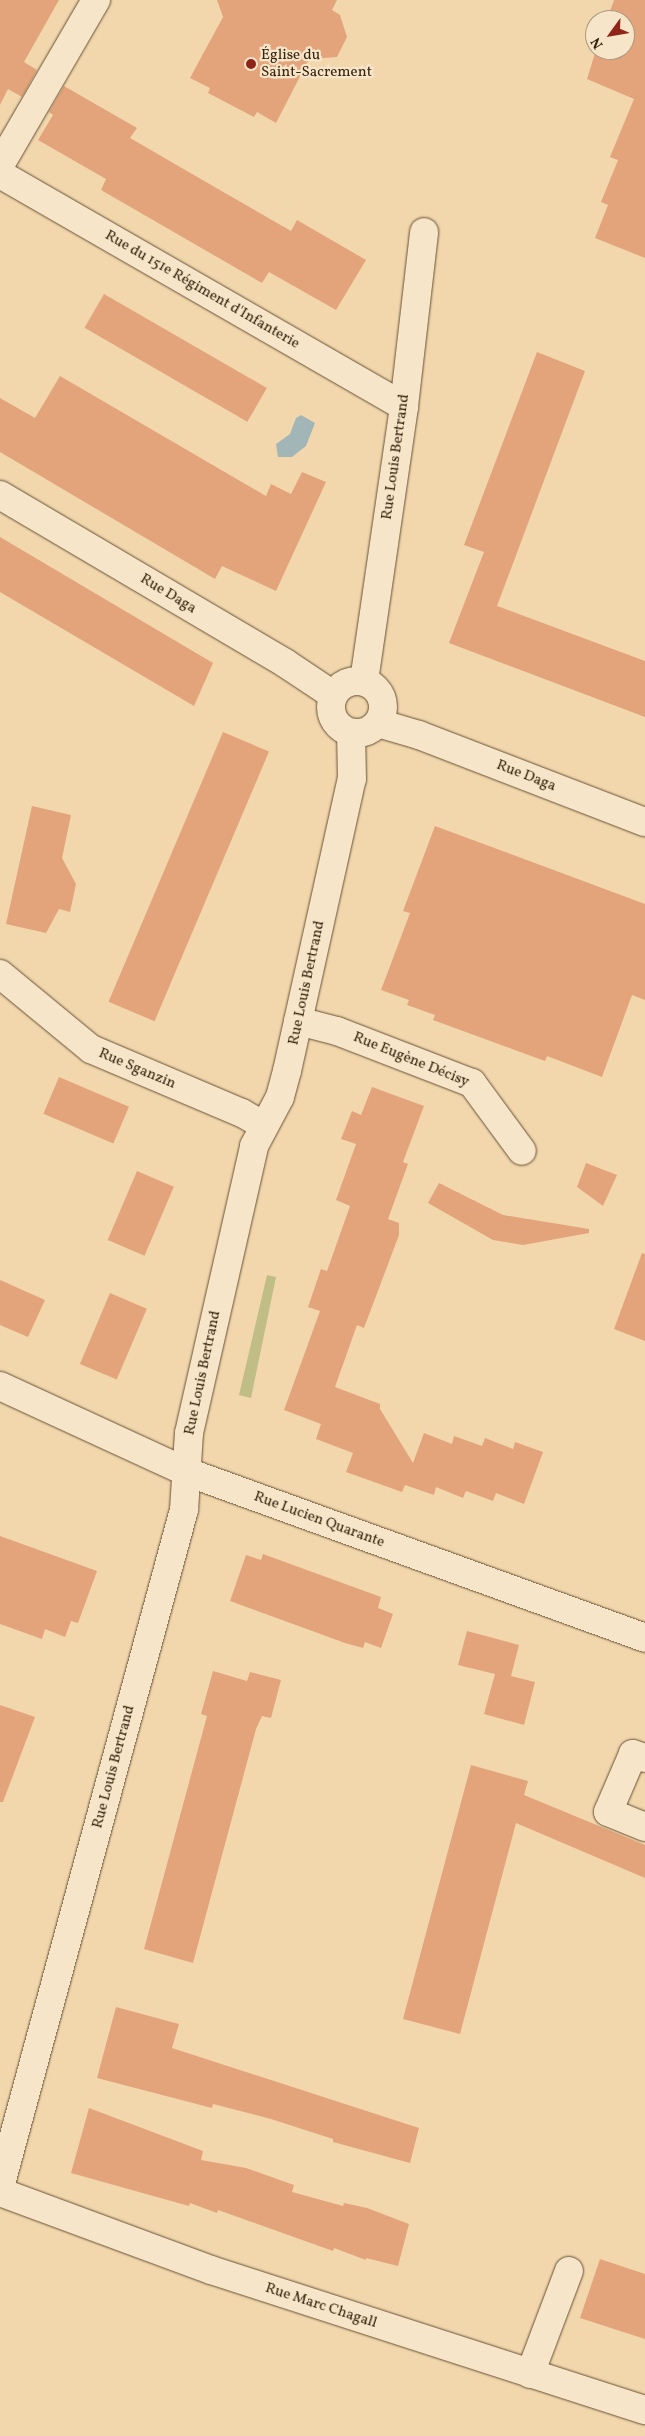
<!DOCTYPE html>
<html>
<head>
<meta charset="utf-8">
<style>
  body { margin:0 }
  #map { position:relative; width:645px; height:2436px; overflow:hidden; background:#f2d7ad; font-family:Vollkorn,serif }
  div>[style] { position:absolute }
  .green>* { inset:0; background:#c0bd86 }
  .water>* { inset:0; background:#a2b6b7 }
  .building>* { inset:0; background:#e3a47b; transform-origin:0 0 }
  .roads { filter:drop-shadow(0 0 1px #665135) drop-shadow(0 0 1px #665135) }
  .minor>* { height:28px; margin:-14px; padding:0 14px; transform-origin:14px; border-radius:14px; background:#f7e5ca }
  .minor>.ring { margin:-14px; padding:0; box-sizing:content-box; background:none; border:28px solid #f7e5ca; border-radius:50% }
  .dots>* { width:14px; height:14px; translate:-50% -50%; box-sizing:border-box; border:2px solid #f7e5ca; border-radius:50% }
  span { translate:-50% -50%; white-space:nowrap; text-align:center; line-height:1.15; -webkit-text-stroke:4.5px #f7e5ca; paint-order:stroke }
  .poi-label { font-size:15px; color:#37240d }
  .left { translate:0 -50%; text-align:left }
  .street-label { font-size:15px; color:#37240d }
  .north { position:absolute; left:585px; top:10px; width:50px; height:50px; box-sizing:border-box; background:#f7e5ca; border:1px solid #aa987e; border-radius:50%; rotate:238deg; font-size:14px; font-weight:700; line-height:20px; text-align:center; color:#37240d }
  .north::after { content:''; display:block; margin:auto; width:18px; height:22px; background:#8f2418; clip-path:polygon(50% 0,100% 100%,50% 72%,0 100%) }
</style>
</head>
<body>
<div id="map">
  <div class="green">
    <div style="clip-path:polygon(267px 1275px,276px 1277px,251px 1398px,239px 1395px)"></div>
  </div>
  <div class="water">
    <div style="clip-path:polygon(301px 415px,315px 423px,306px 446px,292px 457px,278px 457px,276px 444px,290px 434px,296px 418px)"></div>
  </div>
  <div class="building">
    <div style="clip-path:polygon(0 0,59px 0,24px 62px,37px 70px,22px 97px,8px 89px,0 105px)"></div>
    <div style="clip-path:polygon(217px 0,337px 0,332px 10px,340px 15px,347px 37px,337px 57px,309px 59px,276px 123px,257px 112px,254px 117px,208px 93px,210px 88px,190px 78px,223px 17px)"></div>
    <div style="clip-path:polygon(614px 0,645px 0,645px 258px,595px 238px,608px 205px,601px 202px,618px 160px,610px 157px,634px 99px,587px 79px,596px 50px,625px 50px,625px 20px,607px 20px)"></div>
    <div style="clip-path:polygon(64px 86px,137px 128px,130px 138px,225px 193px,291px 231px,297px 220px,366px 260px,336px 310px,269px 272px,262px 283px,101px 190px,106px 179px,38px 140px,53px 115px,49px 112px)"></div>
    <div style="left:104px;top:294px;width:188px;height:39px;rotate:30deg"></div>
    <div style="clip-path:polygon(537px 352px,585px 371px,497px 606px,645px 661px,645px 717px,449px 643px,484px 552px,464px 545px)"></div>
    <div style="clip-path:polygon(60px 376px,266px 496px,271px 484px,291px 494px,302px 472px,326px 482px,276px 591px,222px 566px,215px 579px,0 452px,0 398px,35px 418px)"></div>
    <div style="clip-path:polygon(0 537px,213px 663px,194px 706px,0 592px)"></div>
    <div style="left:223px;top:732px;width:50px;height:293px;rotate:23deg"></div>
    <div style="clip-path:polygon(32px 806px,71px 815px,62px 858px,76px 884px,70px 912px,59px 909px,46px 933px,6px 924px)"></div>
    <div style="clip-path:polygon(435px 826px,645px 904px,645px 1000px,632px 995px,602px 1077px,547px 1056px,545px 1061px,433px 1020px,435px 1015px,407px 1005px,409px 1000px,381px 990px,410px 913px,403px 911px)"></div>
    <div style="left:59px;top:1077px;width:76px;height:40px;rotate:23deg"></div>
    <div style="clip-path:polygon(372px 1087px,424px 1106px,403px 1162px,408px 1164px,388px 1219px,399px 1223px,399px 1235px,364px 1328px,357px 1325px,335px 1387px,380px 1404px,380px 1409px,413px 1463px,424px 1433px,452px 1444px,454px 1436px,482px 1446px,485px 1438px,513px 1449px,515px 1442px,543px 1452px,524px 1504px,496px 1493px,493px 1501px,466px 1491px,463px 1498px,436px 1487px,434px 1495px,405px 1485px,402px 1492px,346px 1472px,353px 1453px,316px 1439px,321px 1424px,284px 1410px,320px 1311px,308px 1307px,321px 1269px,327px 1271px,350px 1206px,336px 1200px,356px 1144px,341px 1139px,352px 1111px,361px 1115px)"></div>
    <div style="clip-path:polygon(586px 1163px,617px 1175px,603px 1206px,577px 1187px)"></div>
    <div style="left:137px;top:1171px;width:40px;height:75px;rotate:23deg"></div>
    <div style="clip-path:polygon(439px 1183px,503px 1215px,589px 1229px,589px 1233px,523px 1245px,493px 1240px,428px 1203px)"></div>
    <div style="clip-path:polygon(642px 1253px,645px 1254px,645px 1341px,614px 1329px)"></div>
    <div style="clip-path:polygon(0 1280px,45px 1300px,28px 1337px,0 1325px)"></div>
    <div style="left:110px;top:1293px;width:40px;height:77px;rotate:23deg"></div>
    <div style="clip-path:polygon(0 1536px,97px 1571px,78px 1623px,71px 1621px,65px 1637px,45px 1629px,42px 1639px,0 1624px)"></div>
    <div style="clip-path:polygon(263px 1554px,381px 1597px,378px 1608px,393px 1614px,381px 1648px,365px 1642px,363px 1648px,345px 1643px,230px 1601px,246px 1555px,261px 1560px)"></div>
    <div style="clip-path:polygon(467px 1631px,519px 1645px,511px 1676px,535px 1682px,524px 1725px,484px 1714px,495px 1674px,458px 1665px)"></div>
    <div style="clip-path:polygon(213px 1671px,247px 1681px,250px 1672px,281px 1680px,271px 1718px,262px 1716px,256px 1729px,193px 1963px,144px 1949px,207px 1716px,201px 1714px)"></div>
    <div style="clip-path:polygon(0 1705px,35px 1717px,3px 1802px,0 1802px)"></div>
    <div style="clip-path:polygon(471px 1765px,528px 1781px,524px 1795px,645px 1845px,645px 1878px,516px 1823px,460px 2034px,403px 2019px)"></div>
    <div style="clip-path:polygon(116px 2007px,179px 2024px,172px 2048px,419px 2128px,410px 2163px,333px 2142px,333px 2139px,271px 2119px,213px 2104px,212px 2108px,97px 2078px)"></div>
    <div style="clip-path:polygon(89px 2108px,203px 2151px,201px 2160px,246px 2168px,294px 2185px,292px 2192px,343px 2206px,344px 2203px,367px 2208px,409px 2224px,398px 2266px,366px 2258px,366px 2260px,334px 2248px,333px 2251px,218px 2210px,217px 2213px,190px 2203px,189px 2206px,71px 2173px)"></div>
    <div style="clip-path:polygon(600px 2259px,645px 2274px,645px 2339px,580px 2318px)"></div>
  </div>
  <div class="roads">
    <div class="minor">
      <div style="left:0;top:165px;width:191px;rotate:-59.8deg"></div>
      <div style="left:0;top:174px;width:466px;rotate:29.9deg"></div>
      <div style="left:0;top:495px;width:331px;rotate:30.5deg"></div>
      <div style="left:285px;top:663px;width:58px;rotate:33.7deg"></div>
      <div class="ring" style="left:331px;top:681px;width:24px;height:24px"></div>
      <div style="left:364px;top:681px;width:278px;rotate:-81.7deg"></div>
      <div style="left:404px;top:406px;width:175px;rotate:-83.4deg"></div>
      <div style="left:378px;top:723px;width:43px;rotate:16.3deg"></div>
      <div style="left:419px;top:735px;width:242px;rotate:21.1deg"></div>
      <div style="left:0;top:974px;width:118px;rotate:39.5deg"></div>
      <div style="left:91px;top:1049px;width:164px;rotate:23deg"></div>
      <div style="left:242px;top:1113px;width:24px;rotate:30deg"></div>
      <div style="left:298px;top:1021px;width:40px;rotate:14.4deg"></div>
      <div style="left:337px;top:1031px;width:145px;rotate:21.1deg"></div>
      <div style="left:472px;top:1083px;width:84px;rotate:53.7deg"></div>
      <div style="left:0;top:1386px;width:206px;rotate:24.7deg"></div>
      <div style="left:187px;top:1472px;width:487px;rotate:19.9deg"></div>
      <div style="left:645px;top:1758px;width:13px;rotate:-162deg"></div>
      <div style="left:633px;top:1754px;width:63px;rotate:113.3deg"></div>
      <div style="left:608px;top:1812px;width:40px;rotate:22deg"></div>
      <div style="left:0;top:2187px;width:702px;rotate:-74.8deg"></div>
      <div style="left:184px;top:1510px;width:77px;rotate:-86.3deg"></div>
      <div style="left:189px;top:1433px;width:294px;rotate:-77.2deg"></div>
      <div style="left:254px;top:1146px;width:55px;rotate:-62deg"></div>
      <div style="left:280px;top:1097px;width:27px;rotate:-75deg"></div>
      <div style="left:287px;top:1071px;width:299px;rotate:-77.5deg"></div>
      <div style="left:352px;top:779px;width:46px;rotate:-91.2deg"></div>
      <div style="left:0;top:2192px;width:225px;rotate:20.3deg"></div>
      <div style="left:211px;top:2270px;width:456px;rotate:17.9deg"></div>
      <div style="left:530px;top:2374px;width:110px;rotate:-69.3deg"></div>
    </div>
  </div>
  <div class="dots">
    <div style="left:251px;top:64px;background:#8f2418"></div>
  </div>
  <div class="poi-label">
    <span class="left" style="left:261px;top:64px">Église du<br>Saint-Sacrement</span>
  </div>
  <div class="street-label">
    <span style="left:202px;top:290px;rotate:30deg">Rue du 151e Régiment d'Infanterie</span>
    <span style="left:396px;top:457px;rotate:-82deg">Rue Louis Bertrand</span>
    <span style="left:168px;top:594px;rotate:31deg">Rue Daga</span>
    <span style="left:526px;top:776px;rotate:21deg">Rue Daga</span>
    <span style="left:307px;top:983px;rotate:-78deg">Rue Louis Bertrand</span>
    <span style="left:411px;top:1060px;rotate:22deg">Rue Eugène Décisy</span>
    <span style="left:137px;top:1069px;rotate:23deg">Rue Sganzin</span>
    <span style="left:203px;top:1373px;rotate:-78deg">Rue Louis Bertrand</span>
    <span style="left:319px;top:1520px;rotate:20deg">Rue Lucien Quarante</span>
    <span style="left:114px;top:1767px;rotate:-75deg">Rue Louis Bertrand</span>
    <span style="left:321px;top:2306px;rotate:18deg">Rue Marc Chagall</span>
  </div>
  <div class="north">N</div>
</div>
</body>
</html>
